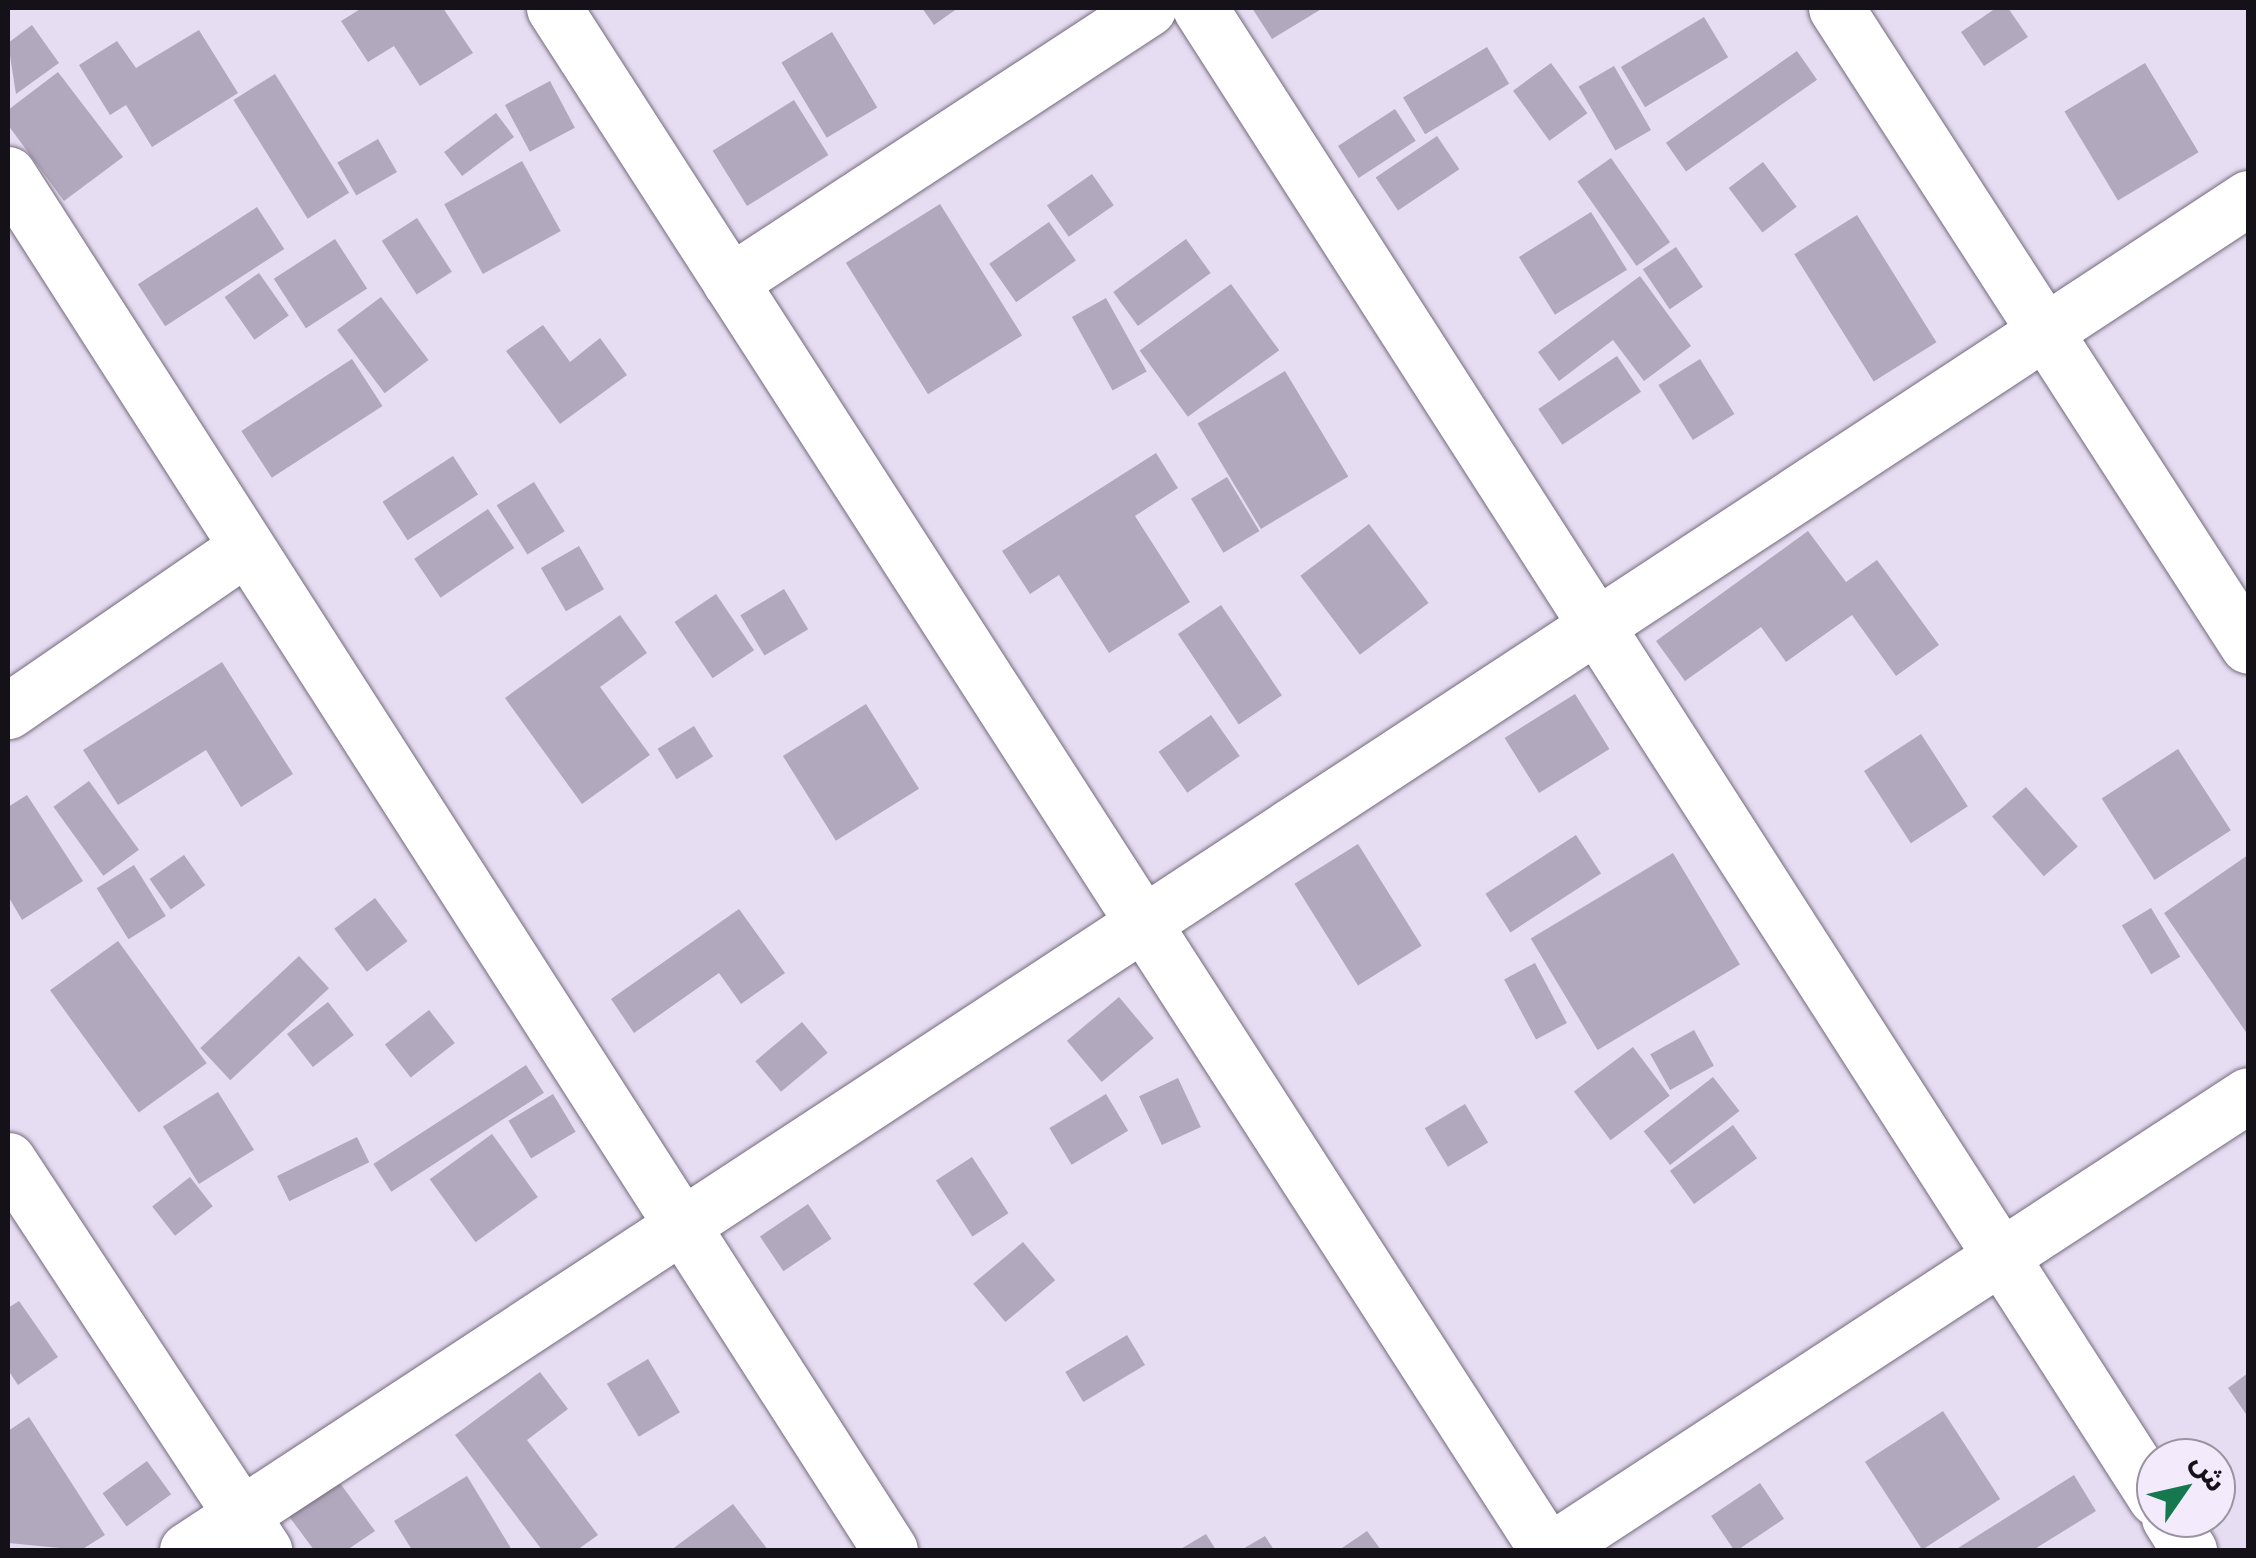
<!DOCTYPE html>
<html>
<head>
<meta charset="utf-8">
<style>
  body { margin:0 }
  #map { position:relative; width:2256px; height:1558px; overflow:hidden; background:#e7ddf2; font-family:"Titillium Web","Noto Sans Arabic",sans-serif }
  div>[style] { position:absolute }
  .building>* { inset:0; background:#b2a8bd; transform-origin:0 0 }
  .roads { filter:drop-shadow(0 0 2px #736a7d) drop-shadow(0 0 2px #736a7d) }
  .minor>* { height:55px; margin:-27.5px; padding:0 27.5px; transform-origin:27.5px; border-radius:27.5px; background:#fff }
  span { translate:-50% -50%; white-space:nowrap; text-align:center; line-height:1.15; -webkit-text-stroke:8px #f3ebfc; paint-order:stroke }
  .frame { position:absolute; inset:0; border:10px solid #151118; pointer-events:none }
  .north { position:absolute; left:2136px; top:1438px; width:100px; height:100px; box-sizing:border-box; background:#f3ebfc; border:2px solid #9a94a1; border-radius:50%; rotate:56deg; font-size:28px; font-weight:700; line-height:40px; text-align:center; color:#151118 }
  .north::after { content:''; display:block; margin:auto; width:35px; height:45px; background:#16784f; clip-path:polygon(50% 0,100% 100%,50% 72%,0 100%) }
</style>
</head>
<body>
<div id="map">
  <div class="building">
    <div style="clip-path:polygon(362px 8px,443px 8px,473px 53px,420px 86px,394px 46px,368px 62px,341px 21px)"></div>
    <div style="clip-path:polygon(922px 8px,958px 8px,934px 25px)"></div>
    <div style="clip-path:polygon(1252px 8px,1323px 8px,1272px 39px)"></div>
    <div style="clip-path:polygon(1996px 8px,2008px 8px,2028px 37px,1984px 66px,1961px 32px)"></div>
    <div style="left:1704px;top:17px;width:47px;height:97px;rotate:59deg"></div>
    <div style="clip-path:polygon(32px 25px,59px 63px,16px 94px,8px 43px)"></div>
    <div style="clip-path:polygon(199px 30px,238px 93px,152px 147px,126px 105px,110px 115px,79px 65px,117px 41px,136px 68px)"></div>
    <div style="left:832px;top:32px;width:88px;height:59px;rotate:59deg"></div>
    <div style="left:1487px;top:47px;width:43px;height:98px;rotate:59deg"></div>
    <div style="left:1797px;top:51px;width:35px;height:160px;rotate:55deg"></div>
    <div style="left:1551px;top:63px;width:62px;height:47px;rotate:54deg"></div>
    <div style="left:2145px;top:63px;width:104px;height:94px;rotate:59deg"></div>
    <div style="left:1614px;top:66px;width:74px;height:41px;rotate:60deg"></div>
    <div style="clip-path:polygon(58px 72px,123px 157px,64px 201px,8px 125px,8px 110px)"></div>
    <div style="left:275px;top:74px;width:140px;height:49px;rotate:58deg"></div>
    <div style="left:550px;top:81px;width:53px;height:51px;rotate:62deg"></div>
    <div style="left:794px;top:100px;width:65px;height:96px;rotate:58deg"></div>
    <div style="left:1395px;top:109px;width:38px;height:68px;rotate:57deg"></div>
    <div style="left:496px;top:113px;width:30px;height:65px;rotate:53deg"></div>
    <div style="left:1437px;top:136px;width:40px;height:74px;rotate:56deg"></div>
    <div style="left:378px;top:139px;width:38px;height:47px;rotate:60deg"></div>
    <div style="left:1611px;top:158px;width:103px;height:41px;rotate:55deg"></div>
    <div style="left:522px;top:161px;width:80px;height:89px;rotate:61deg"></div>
    <div style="left:1763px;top:162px;width:56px;height:43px;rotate:53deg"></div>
    <div style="left:1092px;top:174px;width:38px;height:55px;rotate:55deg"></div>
    <div style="left:940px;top:204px;width:155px;height:111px;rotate:58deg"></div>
    <div style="left:257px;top:207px;width:50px;height:142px;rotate:57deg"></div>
    <div style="left:1591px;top:212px;width:68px;height:85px;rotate:58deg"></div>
    <div style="left:1857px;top:215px;width:150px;height:74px;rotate:58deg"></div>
    <div style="left:417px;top:218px;width:64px;height:42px;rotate:57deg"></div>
    <div style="left:1049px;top:222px;width:47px;height:73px;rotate:55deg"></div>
    <div style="left:335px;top:239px;width:59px;height:73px;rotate:57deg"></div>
    <div style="left:1186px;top:239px;width:42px;height:90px;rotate:54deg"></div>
    <div style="left:1676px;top:247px;width:48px;height:40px;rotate:56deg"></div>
    <div style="left:259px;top:273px;width:52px;height:42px;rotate:55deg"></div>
    <div style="clip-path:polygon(1640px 276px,1691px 346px,1644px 381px,1613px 340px,1559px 381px,1538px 352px)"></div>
    <div style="left:1231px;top:284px;width:82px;height:113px;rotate:54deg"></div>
    <div style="left:381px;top:297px;width:79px;height:55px;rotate:53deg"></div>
    <div style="left:1106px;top:298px;width:84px;height:39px;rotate:61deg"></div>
    <div style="clip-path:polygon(543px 325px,570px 362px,600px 338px,627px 375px,560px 424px,506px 351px)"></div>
    <div style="left:1617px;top:356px;width:43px;height:95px;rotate:56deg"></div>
    <div style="left:352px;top:359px;width:56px;height:132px;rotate:57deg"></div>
    <div style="left:1700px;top:359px;width:65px;height:49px;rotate:58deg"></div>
    <div style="left:1285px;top:371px;width:123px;height:102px;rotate:59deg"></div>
    <div style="clip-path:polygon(1156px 453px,1178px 488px,1135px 516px,1190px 602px,1109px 653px,1059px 575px,1030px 594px,1002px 551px)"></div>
    <div style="left:453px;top:456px;width:46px;height:84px;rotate:57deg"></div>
    <div style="left:1227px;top:477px;width:63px;height:42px;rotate:59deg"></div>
    <div style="left:534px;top:482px;width:58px;height:44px;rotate:58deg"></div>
    <div style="left:488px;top:509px;width:47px;height:89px;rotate:56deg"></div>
    <div style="left:1369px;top:524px;width:99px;height:86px;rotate:53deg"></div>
    <div style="clip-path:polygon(1808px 531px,1846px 582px,1877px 560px,1939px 645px,1896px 676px,1852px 615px,1786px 662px,1761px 627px,1685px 681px,1656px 641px)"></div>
    <div style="left:579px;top:546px;width:50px;height:44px;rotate:60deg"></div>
    <div style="left:784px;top:589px;width:47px;height:51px;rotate:59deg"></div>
    <div style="left:716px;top:594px;width:68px;height:50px;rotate:56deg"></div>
    <div style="left:1221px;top:605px;width:109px;height:52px;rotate:56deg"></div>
    <div style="clip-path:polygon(620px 615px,647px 653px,600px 687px,650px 755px,582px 804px,505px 698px)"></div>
    <div style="clip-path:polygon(222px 662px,293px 774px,241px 807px,206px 750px,118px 805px,83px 750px)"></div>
    <div style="left:1575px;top:694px;width:65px;height:83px;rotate:58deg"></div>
    <div style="left:866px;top:704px;width:100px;height:98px;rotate:58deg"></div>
    <div style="left:1211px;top:715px;width:50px;height:64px;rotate:55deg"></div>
    <div style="left:694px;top:726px;width:36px;height:43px;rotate:58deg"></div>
    <div style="left:1921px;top:734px;width:86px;height:68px;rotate:57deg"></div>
    <div style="left:2178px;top:749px;width:97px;height:91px;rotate:57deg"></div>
    <div style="left:89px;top:781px;width:85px;height:44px;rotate:54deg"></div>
    <div style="left:2026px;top:787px;width:79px;height:45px;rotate:49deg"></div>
    <div style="clip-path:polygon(27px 795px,83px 881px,22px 920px,8px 896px,8px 807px)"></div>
    <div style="left:1576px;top:835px;width:46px;height:108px;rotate:57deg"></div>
    <div style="left:1358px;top:844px;width:120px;height:75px;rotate:58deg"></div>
    <div style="left:1673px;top:853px;width:130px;height:166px;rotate:59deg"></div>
    <div style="left:184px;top:855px;width:37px;height:42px;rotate:55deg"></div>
    <div style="clip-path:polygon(2248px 855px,2248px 1035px,2164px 913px)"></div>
    <div style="left:134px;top:865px;width:60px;height:44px;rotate:58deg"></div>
    <div style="left:375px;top:898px;width:54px;height:51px;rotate:53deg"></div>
    <div style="left:2151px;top:908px;width:57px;height:34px;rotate:59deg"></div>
    <div style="clip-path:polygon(739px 909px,785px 973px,741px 1004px,719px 973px,634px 1033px,611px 999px)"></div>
    <div style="left:118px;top:941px;width:151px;height:84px;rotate:54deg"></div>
    <div style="left:299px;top:956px;width:44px;height:135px;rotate:47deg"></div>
    <div style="left:1535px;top:963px;width:68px;height:35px;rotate:62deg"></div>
    <div style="left:1119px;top:997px;width:54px;height:68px;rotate:50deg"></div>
    <div style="left:328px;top:1002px;width:42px;height:52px;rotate:52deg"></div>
    <div style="left:429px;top:1010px;width:42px;height:56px;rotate:52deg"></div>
    <div style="left:802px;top:1022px;width:40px;height:61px;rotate:50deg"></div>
    <div style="left:1694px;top:1030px;width:41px;height:50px;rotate:61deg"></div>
    <div style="left:1633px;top:1047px;width:61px;height:74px;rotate:53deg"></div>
    <div style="left:526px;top:1065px;width:33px;height:182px;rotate:57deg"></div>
    <div style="left:1713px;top:1077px;width:43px;height:88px;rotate:52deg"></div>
    <div style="left:1178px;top:1078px;width:54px;height:43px;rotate:65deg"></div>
    <div style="left:218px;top:1092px;width:68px;height:65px;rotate:58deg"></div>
    <div style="left:553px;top:1094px;width:44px;height:52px;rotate:59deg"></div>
    <div style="left:1106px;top:1094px;width:43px;height:66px;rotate:59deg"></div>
    <div style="left:1465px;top:1104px;width:45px;height:47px;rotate:59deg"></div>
    <div style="left:1733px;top:1125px;width:41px;height:78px;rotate:54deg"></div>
    <div style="left:492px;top:1134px;width:78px;height:77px;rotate:54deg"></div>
    <div style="left:357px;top:1137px;width:28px;height:89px;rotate:64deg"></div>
    <div style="left:972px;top:1157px;width:67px;height:43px;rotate:57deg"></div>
    <div style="left:190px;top:1177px;width:37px;height:48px;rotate:52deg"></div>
    <div style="left:808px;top:1204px;width:42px;height:58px;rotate:56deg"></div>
    <div style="left:1023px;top:1242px;width:50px;height:65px;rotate:50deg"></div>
    <div style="clip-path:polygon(19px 1301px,58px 1357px,18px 1385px,8px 1370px,8px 1308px)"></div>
    <div style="left:1127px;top:1335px;width:35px;height:72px;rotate:59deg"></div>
    <div style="left:648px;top:1359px;width:62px;height:48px;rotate:59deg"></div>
    <div style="clip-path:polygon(540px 1372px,568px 1409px,527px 1440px,598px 1535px,577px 1550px,542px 1550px,455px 1435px)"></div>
    <div style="clip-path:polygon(2248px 1373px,2248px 1417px,2228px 1388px)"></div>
    <div style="left:1943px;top:1411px;width:105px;height:93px;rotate:57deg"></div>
    <div style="clip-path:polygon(29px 1417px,105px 1535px,81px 1550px,8px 1543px,8px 1431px)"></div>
    <div style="left:147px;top:1461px;width:41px;height:55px;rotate:54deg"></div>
    <div style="clip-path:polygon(334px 1475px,375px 1531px,347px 1550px,314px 1550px,285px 1511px)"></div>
    <div style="clip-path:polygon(2074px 1475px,2096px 1511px,2033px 1550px,1955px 1550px)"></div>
    <div style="clip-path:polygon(467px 1476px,512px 1550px,412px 1550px,394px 1521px)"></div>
    <div style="left:1760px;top:1483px;width:43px;height:59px;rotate:56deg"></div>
    <div style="clip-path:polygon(733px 1504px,768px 1550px,671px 1550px)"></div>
    <div style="clip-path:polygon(1367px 1531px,1381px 1550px,1339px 1550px)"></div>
    <div style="clip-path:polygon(1206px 1534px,1216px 1550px,1179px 1550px)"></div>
    <div style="clip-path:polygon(1265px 1536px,1274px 1550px,1241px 1550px)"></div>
  </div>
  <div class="roads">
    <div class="minor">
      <div style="left:554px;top:8px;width:1834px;rotate:57.22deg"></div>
      <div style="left:1200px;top:8px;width:1770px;rotate:57.32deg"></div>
      <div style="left:1836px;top:8px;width:759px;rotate:57.15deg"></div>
      <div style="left:8px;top:174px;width:1634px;rotate:57.34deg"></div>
      <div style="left:730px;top:282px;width:500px;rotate:-33.2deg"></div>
      <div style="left:8px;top:711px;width:286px;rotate:-34.5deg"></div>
      <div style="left:8px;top:1160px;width:467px;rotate:56.7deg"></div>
      <div style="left:2169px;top:1518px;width:38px;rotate:58deg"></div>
      <div style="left:187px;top:1550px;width:2465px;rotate:-33.26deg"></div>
      <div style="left:1551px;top:1550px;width:832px;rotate:-33.14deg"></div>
    </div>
  </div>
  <div class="frame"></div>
  <div class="north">ش</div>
</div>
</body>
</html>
